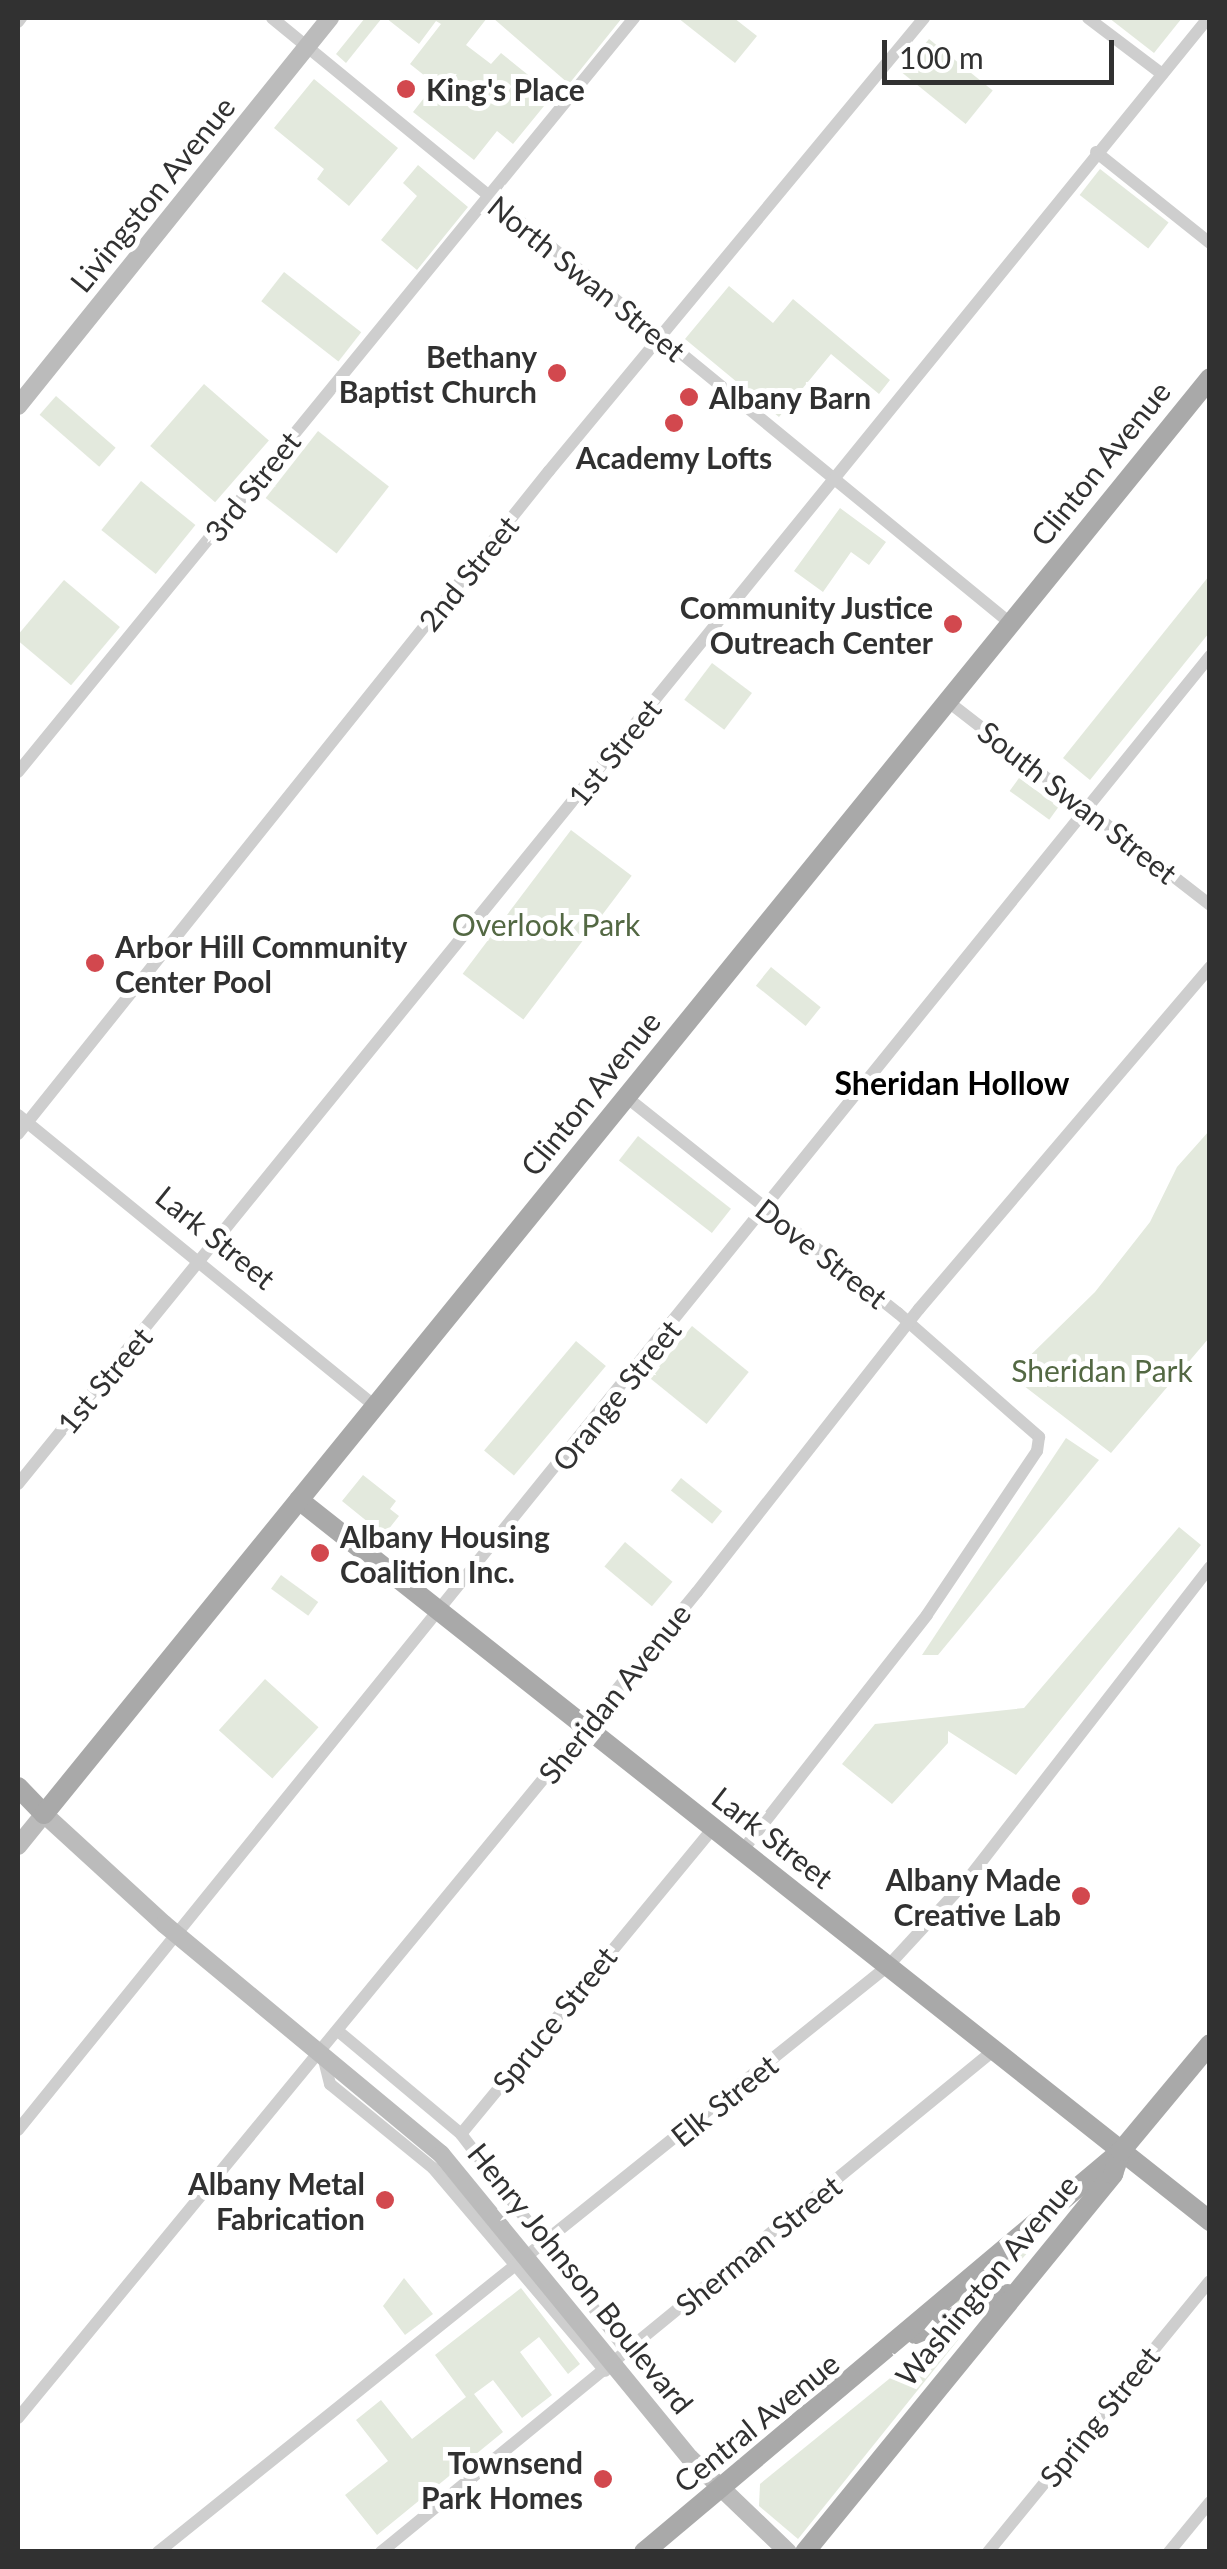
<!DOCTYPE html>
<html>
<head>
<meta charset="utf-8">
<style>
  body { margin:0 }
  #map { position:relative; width:1227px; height:2569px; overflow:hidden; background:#fff; font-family:Lato,sans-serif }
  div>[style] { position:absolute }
  .green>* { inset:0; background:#e3e9dd; transform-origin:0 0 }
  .street>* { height:12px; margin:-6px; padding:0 6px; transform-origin:6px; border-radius:6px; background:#cecece }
  .secondary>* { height:18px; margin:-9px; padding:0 9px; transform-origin:9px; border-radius:9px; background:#bbb }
  .primary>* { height:20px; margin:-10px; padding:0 10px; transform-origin:10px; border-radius:10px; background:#a9a9a9 }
  .secondary-bridge>* { height:18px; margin:-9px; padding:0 9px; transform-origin:9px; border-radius:9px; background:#bbb }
  .dots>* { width:28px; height:28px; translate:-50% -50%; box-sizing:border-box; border:5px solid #fff; border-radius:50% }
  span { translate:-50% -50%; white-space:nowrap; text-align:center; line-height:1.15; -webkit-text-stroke:10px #fff; paint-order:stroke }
  .poi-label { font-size:30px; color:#313131; font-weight:700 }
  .left { translate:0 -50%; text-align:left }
  .right { translate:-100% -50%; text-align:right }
  .street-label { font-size:30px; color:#313131 }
  .park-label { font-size:30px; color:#536843 }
  .neighbourhood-label { font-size:32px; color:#000; font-weight:700 }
  .frame { position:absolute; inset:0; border:20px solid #313131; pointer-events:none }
  .scale { position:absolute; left:882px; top:40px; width:232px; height:45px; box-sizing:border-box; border:5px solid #313131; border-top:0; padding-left:12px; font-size:30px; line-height:35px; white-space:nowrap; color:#313131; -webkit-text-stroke:8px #fff; paint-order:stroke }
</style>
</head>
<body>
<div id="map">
  <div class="green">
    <div style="clip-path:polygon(365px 18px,382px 18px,346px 63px,336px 54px)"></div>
    <div style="clip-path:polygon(386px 18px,487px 18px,466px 45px,491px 64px,501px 53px,553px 95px,513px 144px,497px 131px,474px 160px,413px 112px,435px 84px,410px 64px,441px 24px,436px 21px,419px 44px)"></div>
    <div style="clip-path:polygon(493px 18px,622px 18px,569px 84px)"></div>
    <div style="clip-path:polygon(678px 18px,734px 18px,757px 36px,735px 63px)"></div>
    <div style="clip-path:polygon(1109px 18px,1182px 18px,1154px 53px)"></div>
    <div style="left:929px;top:39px;width:82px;height:43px;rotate:39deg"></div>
    <div style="clip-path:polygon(314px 79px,398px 148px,349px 206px,317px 179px,324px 169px,274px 128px)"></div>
    <div style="clip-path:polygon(418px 165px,468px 207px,417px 270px,381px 240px,417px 196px,403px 183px)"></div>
    <div style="left:1100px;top:169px;width:87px;height:33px;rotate:38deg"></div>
    <div style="left:284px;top:272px;width:98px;height:37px;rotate:38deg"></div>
    <div style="clip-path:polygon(729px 286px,773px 323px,793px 299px,890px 380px,879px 394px,831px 354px,779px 417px,685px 339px)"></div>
    <div style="left:204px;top:384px;width:86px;height:82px;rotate:41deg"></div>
    <div style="left:56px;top:396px;width:79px;height:25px;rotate:41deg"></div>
    <div style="left:318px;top:431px;width:90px;height:85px;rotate:38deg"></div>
    <div style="left:141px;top:481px;width:70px;height:63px;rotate:39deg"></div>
    <div style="clip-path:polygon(840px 508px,886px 542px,869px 565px,851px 552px,823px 592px,794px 571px)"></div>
    <div style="clip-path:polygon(1209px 576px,1209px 633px,1090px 780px,1063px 758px)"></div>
    <div style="left:64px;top:580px;width:73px;height:76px;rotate:40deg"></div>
    <div style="left:712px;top:663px;width:50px;height:46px;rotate:37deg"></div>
    <div style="left:1019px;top:778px;width:49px;height:16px;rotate:36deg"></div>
    <div style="left:571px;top:830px;width:76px;height:180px;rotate:37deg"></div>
    <div style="left:771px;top:967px;width:64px;height:24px;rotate:39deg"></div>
    <div style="clip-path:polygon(1209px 1131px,1209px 1338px,1111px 1453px,1010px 1375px,1095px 1292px,1150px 1222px,1177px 1167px)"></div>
    <div style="left:638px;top:1136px;width:118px;height:31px;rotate:38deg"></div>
    <div style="left:692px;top:1326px;width:73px;height:67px;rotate:39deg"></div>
    <div style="left:576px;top:1341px;width:39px;height:143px;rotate:40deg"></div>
    <div style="clip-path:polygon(1066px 1438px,1099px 1460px,938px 1655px,922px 1655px)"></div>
    <div style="clip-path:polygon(363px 1475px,396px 1501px,390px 1509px,399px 1516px,384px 1535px,342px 1501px)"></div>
    <div style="left:681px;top:1478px;width:53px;height:16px;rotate:39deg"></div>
    <div style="clip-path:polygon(1179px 1527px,1201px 1545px,1016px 1775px,948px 1731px,948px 1743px,892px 1804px,842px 1764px,875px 1724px,1024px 1708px)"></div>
    <div style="left:625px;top:1542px;width:62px;height:32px;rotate:40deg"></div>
    <div style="left:281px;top:1575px;width:46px;height:17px;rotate:36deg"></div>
    <div style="left:265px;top:1679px;width:72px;height:69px;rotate:42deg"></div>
    <div style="clip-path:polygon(1022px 2243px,1029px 2251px,999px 2285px,955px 2307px,951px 2303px)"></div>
    <div style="clip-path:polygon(404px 2278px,433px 2314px,405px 2335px,383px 2306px)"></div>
    <div style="clip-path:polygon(521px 2288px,580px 2364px,568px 2374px,539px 2337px,520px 2352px,552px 2395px,522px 2418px,493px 2380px,474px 2394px,503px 2432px,377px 2535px,345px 2495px,388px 2461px,356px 2420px,381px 2400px,412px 2439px,466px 2397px,435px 2355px)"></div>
    <div style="clip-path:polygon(953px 2327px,961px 2332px,958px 2340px,798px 2539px,759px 2506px,760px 2484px)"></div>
  </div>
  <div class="street">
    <div style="left:272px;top:18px;width:953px;rotate:39.34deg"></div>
    <div style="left:1088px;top:18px;width:93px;rotate:37.1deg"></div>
    <div style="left:18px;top:22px;width:5px;rotate:-53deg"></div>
    <div style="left:1096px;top:152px;width:146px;rotate:38.6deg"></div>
    <div style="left:946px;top:700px;width:334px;rotate:37.8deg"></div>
    <div style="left:18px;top:772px;width:974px;rotate:-50.75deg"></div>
    <div style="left:625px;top:1096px;width:349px;rotate:38.5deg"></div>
    <div style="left:898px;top:1313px;width:188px;rotate:41.3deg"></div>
    <div style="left:1039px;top:1437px;width:14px;rotate:98deg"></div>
    <div style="left:1037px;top:1451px;width:197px;rotate:123.9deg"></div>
    <div style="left:927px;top:1615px;width:300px;rotate:128.1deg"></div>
    <div style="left:18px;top:1115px;width:462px;rotate:39.2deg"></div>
    <div style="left:18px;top:1134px;width:849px;rotate:-51.31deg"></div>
    <div style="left:549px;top:471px;width:588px;rotate:-50.38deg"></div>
    <div style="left:18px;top:1484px;width:1888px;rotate:-50.93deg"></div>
    <div style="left:338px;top:2031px;width:160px;rotate:39.9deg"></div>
    <div style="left:461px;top:2134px;width:274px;rotate:52.7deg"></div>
    <div style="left:323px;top:2056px;width:29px;rotate:76deg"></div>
    <div style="left:330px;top:2084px;width:133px;rotate:39.2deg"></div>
    <div style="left:433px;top:2168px;width:266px;rotate:49.7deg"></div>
    <div style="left:18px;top:2130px;width:1896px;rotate:-51.04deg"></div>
    <div style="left:461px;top:2134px;width:396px;rotate:-50.5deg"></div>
    <div style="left:18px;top:2418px;width:1069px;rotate:-50.58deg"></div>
    <div style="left:697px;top:1592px;width:360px;rotate:-51.9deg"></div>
    <div style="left:919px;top:1309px;width:449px;rotate:-49.6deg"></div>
    <div style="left:158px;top:2552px;width:936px;rotate:-38.76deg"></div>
    <div style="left:888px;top:1966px;width:118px;rotate:-47.4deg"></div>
    <div style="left:968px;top:1879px;width:395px;rotate:-52.2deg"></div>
    <div style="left:381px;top:2552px;width:792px;rotate:-39.31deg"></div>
    <div style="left:988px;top:2552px;width:350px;rotate:-50.7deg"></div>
    <div style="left:1169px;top:2552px;width:65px;rotate:-50.6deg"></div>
  </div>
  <div class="secondary">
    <div style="left:18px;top:406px;width:498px;rotate:-51.2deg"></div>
    <div style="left:18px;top:1846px;width:41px;rotate:-50.9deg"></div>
    <div style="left:44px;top:1814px;width:163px;rotate:42.5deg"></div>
    <div style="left:164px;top:1924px;width:360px;rotate:39.7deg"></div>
    <div style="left:690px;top:2458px;width:136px;rotate:43.8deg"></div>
  </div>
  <div class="primary">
    <div style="left:299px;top:1500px;width:1162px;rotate:38.36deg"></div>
    <div style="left:18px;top:1787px;width:37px;rotate:46deg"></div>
    <div style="left:44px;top:1814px;width:1850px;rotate:-50.92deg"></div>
    <div style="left:915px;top:2334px;width:101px;rotate:-23.3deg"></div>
    <div style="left:644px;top:2552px;width:623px;rotate:-40.05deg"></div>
    <div style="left:805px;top:2552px;width:488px;rotate:-50.8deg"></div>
    <div style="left:1113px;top:2174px;width:24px;rotate:-71deg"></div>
    <div style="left:1121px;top:2151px;width:139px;rotate:-50.2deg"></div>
  </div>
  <div class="secondary-bridge">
    <div style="left:441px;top:2154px;width:393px;rotate:50.7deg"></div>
  </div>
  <div class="dots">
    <div style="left:406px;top:89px;background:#d2484e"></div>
    <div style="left:557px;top:373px;background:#d2484e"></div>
    <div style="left:689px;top:397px;background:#d2484e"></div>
    <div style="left:674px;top:423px;background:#d2484e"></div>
    <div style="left:953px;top:624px;background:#d2484e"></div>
    <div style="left:95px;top:963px;background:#d2484e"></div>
    <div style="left:320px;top:1553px;background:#d2484e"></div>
    <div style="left:1081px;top:1896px;background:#d2484e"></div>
    <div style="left:385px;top:2200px;background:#d2484e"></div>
    <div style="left:603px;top:2479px;background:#d2484e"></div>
  </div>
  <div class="poi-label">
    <span class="left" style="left:426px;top:89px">King's Place</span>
    <span class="right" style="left:537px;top:373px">Bethany<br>Baptist Church</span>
    <span class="left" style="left:709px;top:397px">Albany Barn</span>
    <span style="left:674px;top:457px">Academy Lofts</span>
    <span class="right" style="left:933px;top:624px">Community Justice<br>Outreach Center</span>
    <span class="left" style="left:115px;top:963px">Arbor Hill Community<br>Center Pool</span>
    <span class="left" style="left:340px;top:1553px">Albany Housing<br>Coalition Inc.</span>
    <span class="right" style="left:1061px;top:1896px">Albany Made<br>Creative Lab</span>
    <span class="right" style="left:365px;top:2200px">Albany Metal<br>Fabrication</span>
    <span class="right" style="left:583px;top:2479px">Townsend<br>Park Homes</span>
  </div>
  <div class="street-label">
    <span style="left:152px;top:194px;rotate:-51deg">Livingston Avenue</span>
    <span style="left:587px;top:278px;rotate:39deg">North Swan Street</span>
    <span style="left:1100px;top:463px;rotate:-51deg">Clinton Avenue</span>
    <span style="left:252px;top:486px;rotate:-51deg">3rd Street</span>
    <span style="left:468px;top:573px;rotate:-51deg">2nd Street</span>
    <span style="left:614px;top:752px;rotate:-51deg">1st Street</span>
    <span style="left:1078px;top:802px;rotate:38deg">South Swan Street</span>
    <span style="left:590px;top:1093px;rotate:-51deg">Clinton Avenue</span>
    <span style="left:216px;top:1237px;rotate:39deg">Lark Street</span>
    <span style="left:822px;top:1253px;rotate:38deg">Dove Street</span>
    <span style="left:104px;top:1380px;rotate:-50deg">1st Street</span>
    <span style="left:616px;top:1395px;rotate:-51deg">Orange Street</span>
    <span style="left:614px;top:1693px;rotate:-51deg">Sheridan Avenue</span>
    <span style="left:773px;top:1837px;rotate:38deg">Lark Street</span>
    <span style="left:554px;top:2019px;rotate:-51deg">Spruce Street</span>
    <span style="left:724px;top:2100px;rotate:-39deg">Elk Street</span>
    <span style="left:758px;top:2245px;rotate:-39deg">Sherman Street</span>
    <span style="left:581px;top:2278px;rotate:51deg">Henry Johnson Boulevard</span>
    <span style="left:986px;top:2280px;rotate:-50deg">Washington Avenue</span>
    <span style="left:1099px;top:2416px;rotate:-51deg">Spring Street</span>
    <span style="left:756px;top:2422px;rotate:-39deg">Central Avenue</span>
  </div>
  <div class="park-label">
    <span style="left:546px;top:924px">Overlook Park</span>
    <span style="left:1102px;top:1370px">Sheridan Park</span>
  </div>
  <div class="neighbourhood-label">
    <span style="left:952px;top:1083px">Sheridan Hollow</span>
  </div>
  <div class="frame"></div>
  <div class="scale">100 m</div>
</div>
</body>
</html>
